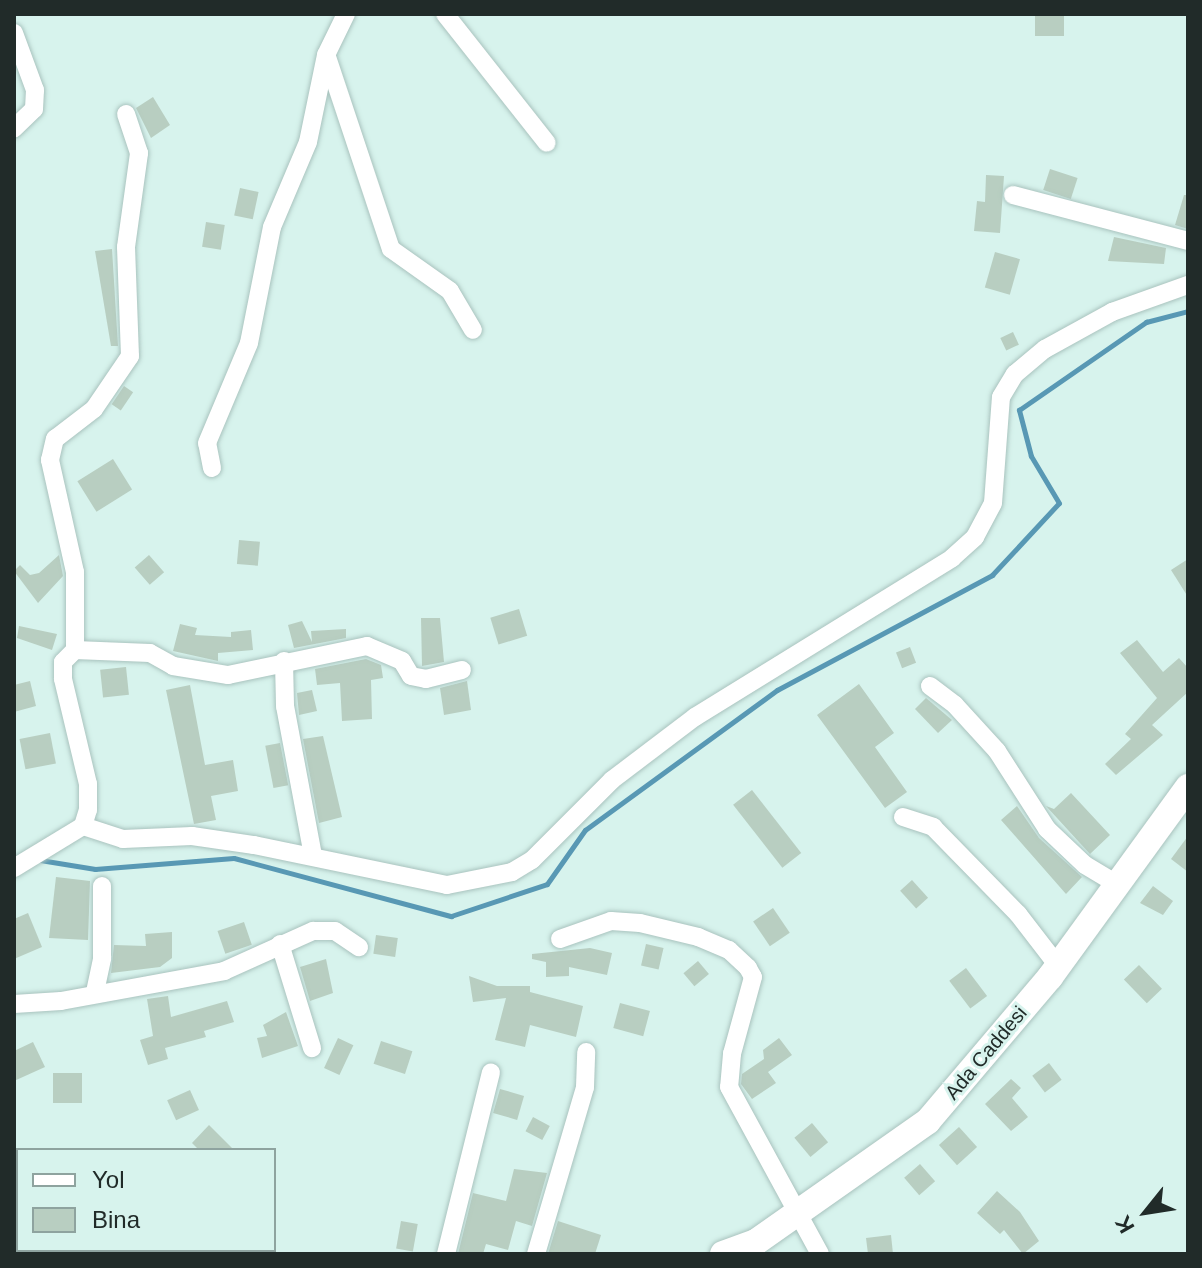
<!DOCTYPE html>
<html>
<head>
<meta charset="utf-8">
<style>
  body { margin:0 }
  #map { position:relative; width:1202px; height:1268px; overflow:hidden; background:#d7f3ed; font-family:Arial,sans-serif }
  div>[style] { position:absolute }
  .stream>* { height:5px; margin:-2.5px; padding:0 2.5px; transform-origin:2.5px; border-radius:2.5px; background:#5898b4 }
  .building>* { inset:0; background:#b8cec1; transform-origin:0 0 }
  .roads { filter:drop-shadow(0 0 2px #a9c3be) drop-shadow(0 0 2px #a9c3be) }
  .minor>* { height:18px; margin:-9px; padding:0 9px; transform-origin:9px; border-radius:9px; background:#fff }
  .tertiary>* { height:22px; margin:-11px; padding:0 11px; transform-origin:11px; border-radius:11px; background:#fff }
  .secondary>* { height:26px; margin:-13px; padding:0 13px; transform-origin:13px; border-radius:13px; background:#fff }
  span { translate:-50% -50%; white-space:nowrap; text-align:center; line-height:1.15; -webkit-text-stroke:6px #d7f3ed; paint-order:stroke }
  .street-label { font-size:20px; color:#212b29 }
  .frame { position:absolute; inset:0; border:16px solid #212b29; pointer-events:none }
  .legend { position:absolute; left:16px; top:1148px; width:260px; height:104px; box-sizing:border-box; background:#d7f3ed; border:2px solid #8ea39f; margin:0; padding:10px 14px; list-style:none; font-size:24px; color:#212b29 }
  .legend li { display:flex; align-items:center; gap:16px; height:40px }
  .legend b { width:40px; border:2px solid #8ea39f }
  .north { position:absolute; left:1106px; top:1172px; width:80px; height:80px; -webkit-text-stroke:6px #d7f3ed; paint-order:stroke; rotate:240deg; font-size:22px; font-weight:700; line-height:32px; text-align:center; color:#212b29 }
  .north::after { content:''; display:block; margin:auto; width:28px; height:36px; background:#212b29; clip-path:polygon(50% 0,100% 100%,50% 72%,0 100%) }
</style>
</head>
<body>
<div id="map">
  <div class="stream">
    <div style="left:40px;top:860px;width:56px;rotate:9.3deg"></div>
    <div style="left:95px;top:869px;width:139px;rotate:-4.5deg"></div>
    <div style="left:234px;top:858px;width:225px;rotate:15deg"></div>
    <div style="left:451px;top:916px;width:101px;rotate:-18.4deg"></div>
    <div style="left:547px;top:884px;width:66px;rotate:-54.9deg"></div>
    <div style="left:585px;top:830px;width:238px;rotate:-36.1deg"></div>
    <div style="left:777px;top:690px;width:244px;rotate:-28.1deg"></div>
    <div style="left:992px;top:575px;width:98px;rotate:-47.1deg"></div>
    <div style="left:1059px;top:503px;width:55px;rotate:-120.8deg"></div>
    <div style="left:1031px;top:456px;width:48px;rotate:-104.6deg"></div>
    <div style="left:1019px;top:410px;width:155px;rotate:-34.7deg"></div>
    <div style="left:1146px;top:322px;width:43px;rotate:-14.7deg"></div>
  </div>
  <div class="building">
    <div style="left:1035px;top:14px;width:29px;height:22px"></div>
    <div style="clip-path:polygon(153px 97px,170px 125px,151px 138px,136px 108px)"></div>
    <div style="left:1050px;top:169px;width:29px;height:22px;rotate:18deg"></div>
    <div style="clip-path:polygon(986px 175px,1004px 176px,1000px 233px,974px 231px,977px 201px,985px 202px)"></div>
    <div style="left:240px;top:188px;width:19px;height:28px;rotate:12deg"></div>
    <div style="clip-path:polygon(1184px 195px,1188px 195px,1188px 229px,1175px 225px)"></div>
    <div style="left:206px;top:222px;width:19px;height:25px;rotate:9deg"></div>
    <div style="clip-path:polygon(1114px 237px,1166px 248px,1164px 264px,1108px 261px)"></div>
    <div style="clip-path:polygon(112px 249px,118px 346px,111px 346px,95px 251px)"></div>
    <div style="left:995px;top:252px;width:26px;height:37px;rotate:16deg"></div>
    <div style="left:1013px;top:332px;width:14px;height:14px;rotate:65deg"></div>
    <div style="left:124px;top:386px;width:11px;height:22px;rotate:34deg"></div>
    <div style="left:113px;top:459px;width:36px;height:42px;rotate:58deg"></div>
    <div style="left:239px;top:540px;width:21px;height:24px;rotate:5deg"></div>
    <div style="clip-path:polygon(59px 555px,63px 576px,38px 603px,14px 571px,20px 565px,30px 575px,39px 573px)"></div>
    <div style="left:149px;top:555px;width:23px;height:19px;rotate:49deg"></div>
    <div style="clip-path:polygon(1188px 559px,1188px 597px,1171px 570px)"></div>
    <div style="left:519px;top:609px;width:28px;height:30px;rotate:73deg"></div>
    <div style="clip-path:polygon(421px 618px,440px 618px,444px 662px,422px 666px)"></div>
    <div style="clip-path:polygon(302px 621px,312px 642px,311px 631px,346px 629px,346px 638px,294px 648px,288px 625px)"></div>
    <div style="clip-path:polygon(180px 624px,197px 628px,195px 635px,231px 637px,231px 632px,251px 630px,253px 650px,218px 653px,218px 661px,173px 651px)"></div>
    <div style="clip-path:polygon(19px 626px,57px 634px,52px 650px,17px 638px)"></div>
    <div style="clip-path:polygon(1137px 640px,1163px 672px,1179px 658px,1188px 668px,1188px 692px,1152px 725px,1163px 735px,1116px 775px,1105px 764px,1131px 739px,1125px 734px,1157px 698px,1120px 653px)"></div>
    <div style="left:910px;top:647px;width:17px;height:15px;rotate:69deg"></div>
    <div style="clip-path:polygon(366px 659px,381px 665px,383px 678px,371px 680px,372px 719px,342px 721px,340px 683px,317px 685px,315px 669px)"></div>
    <div style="left:126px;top:667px;width:28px;height:26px;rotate:84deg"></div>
    <div style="clip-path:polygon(30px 681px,36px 706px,14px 712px,14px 685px)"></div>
    <div style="clip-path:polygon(467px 681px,471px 710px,444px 715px,440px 688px)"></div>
    <div style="clip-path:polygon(859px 684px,894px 733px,875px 747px,907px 792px,885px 808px,817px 715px)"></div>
    <div style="clip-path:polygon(190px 685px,205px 765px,233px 760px,238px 791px,211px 796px,216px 820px,194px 824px,166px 690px)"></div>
    <div style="clip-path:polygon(312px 690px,317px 711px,299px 715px,297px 693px)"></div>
    <div style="clip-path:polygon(926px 698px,952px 720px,938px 733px,915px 709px)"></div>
    <div style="left:50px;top:733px;width:31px;height:31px;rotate:79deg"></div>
    <div style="clip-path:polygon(323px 736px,342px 817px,319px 823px,303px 739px)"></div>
    <div style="left:280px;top:743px;width:43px;height:15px;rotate:79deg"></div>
    <div style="left:752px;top:790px;width:80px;height:24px;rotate:52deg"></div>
    <div style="clip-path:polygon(1071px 793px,1110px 835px,1090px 854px,1046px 806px,1054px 809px)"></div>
    <div style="clip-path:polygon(1017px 806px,1039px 838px,1082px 877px,1066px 894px,1001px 820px)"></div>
    <div style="clip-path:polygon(1188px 836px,1188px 872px,1171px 859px)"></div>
    <div style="clip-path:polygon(56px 877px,90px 881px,88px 940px,49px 938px)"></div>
    <div style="left:912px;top:880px;width:24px;height:16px;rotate:48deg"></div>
    <div style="clip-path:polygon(1153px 886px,1173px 901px,1163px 915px,1140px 903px)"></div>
    <div style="left:773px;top:908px;width:30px;height:24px;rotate:56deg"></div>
    <div style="clip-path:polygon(28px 913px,42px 947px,14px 959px,14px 919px)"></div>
    <div style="left:244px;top:922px;width:24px;height:28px;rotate:71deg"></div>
    <div style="clip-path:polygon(172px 932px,172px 958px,160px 967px,111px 973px,114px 945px,146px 946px,145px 934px)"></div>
    <div style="left:376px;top:935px;width:22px;height:19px;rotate:8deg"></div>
    <div style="left:646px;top:944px;width:18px;height:22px;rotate:13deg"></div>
    <div style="clip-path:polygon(590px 948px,612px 953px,607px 975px,569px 967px,569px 976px,546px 977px,546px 962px,532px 959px,532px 954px)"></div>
    <div style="clip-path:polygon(326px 959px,333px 993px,310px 1001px,300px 967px)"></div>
    <div style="left:698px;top:961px;width:17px;height:19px;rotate:50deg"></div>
    <div style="left:1139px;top:965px;width:33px;height:21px;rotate:46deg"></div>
    <div style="left:966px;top:968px;width:35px;height:21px;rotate:53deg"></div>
    <div style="clip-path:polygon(469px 976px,497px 986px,530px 986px,530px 992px,583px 1006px,576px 1037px,530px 1025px,525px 1047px,495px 1040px,506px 998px,473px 1002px)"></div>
    <div style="clip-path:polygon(168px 996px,171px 1017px,227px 1001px,234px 1022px,204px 1031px,206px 1037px,165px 1048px,168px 1059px,148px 1065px,140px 1040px,153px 1036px,147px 999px)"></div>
    <div style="left:620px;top:1003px;width:31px;height:26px;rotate:15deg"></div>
    <div style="clip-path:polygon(286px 1012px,298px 1046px,262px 1058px,257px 1038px,267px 1036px,263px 1025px)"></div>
    <div style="left:338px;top:1038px;width:17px;height:33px;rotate:25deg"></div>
    <div style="clip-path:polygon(779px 1038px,792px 1055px,768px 1072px,776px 1083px,752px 1099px,741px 1084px,742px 1074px,764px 1059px,763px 1050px)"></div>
    <div style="left:381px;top:1041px;width:33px;height:24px;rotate:18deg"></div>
    <div style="clip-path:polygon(33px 1042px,45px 1067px,14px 1081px,14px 1051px)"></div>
    <div style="left:1049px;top:1063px;width:21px;height:21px;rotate:53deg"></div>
    <div style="left:53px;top:1073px;width:29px;height:30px"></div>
    <div style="clip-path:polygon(1011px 1079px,1021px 1088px,1012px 1098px,1028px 1117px,1011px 1131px,985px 1104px)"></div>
    <div style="left:500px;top:1089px;width:25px;height:25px;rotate:16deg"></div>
    <div style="left:190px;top:1090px;width:22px;height:25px;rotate:66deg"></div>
    <div style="left:533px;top:1117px;width:19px;height:16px;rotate:28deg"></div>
    <div style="left:812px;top:1123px;width:25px;height:23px;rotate:50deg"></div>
    <div style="clip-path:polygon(209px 1125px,234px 1150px,199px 1150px,192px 1143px)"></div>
    <div style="left:959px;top:1127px;width:27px;height:27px;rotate:48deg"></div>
    <div style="left:920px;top:1164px;width:23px;height:21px;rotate:49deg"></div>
    <div style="clip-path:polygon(514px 1169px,547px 1173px,532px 1226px,516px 1221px,508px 1250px,486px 1244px,483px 1254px,458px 1254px,473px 1193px,506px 1201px)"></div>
    <div style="clip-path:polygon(997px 1191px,1020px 1212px,1039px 1241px,1023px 1254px,1004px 1230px,1000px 1234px,977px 1213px)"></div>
    <div style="left:401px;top:1221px;width:17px;height:28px;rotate:10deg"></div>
    <div style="clip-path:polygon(558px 1221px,601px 1235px,595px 1254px,548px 1254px)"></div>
    <div style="clip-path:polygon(891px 1235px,893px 1254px,868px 1254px,866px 1238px)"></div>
  </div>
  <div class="roads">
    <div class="minor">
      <div style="left:445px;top:14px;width:164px;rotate:51.7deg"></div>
      <div style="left:14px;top:33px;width:61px;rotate:69.8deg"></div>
      <div style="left:35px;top:90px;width:19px;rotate:93deg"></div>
      <div style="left:34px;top:109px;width:28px;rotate:136deg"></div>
      <div style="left:327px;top:57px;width:202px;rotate:71.6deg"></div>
      <div style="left:391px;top:249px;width:72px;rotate:35.4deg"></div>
      <div style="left:450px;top:291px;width:45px;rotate:59.5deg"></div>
      <div style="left:1013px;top:195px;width:181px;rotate:14.7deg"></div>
      <div style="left:212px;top:468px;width:25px;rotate:-101deg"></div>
      <div style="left:207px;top:443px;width:108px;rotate:-67.2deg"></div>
      <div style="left:249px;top:343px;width:118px;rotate:-78.8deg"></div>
      <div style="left:272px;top:227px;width:92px;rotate:-67deg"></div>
      <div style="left:308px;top:142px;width:89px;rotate:-78.3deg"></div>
      <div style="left:326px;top:55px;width:46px;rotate:-64deg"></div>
      <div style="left:75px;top:650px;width:78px;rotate:-90deg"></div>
      <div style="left:75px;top:572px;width:115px;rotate:-102.6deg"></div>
      <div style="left:50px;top:460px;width:22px;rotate:-77deg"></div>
      <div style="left:55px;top:439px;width:49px;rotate:-37.6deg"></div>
      <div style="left:94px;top:409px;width:64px;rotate:-55.8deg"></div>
      <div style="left:130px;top:356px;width:109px;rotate:-92.1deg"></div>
      <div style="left:126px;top:247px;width:95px;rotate:-82.1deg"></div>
      <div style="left:139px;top:153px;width:41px;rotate:-108.4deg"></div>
      <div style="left:284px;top:661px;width:45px;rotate:88.7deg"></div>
      <div style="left:285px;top:706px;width:153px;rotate:79.4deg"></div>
      <div style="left:930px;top:686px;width:31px;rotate:37deg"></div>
      <div style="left:955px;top:705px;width:62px;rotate:47.6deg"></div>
      <div style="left:997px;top:751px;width:93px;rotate:57.3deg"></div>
      <div style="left:1047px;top:829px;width:52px;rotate:43.5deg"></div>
      <div style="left:1085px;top:865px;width:37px;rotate:31deg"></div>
      <div style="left:903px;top:817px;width:32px;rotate:18deg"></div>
      <div style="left:933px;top:827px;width:122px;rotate:45.7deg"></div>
      <div style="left:1018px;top:914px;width:66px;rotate:52.4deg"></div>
      <div style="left:83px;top:826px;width:42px;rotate:18deg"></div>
      <div style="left:123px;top:839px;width:69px;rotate:-2.5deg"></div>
      <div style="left:192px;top:836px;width:63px;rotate:8.3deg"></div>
      <div style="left:254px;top:845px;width:197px;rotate:11.7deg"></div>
      <div style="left:447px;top:885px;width:66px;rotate:-11.3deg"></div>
      <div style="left:512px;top:872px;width:23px;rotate:-31deg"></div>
      <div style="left:532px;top:860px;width:113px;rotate:-45deg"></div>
      <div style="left:612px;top:780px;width:104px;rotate:-37.2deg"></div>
      <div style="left:695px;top:717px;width:302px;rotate:-31.7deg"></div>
      <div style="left:952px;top:558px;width:31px;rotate:-42deg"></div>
      <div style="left:975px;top:537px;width:38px;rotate:-62deg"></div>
      <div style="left:993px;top:503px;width:106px;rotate:-85.7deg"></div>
      <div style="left:1001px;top:397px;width:27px;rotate:-59deg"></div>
      <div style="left:1015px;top:374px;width:39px;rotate:-40deg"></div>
      <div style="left:1045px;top:349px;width:77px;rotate:-28.9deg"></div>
      <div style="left:1112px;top:312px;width:81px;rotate:-19.6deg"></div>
      <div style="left:14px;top:868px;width:81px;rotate:-31.3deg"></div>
      <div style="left:83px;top:826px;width:17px;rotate:-73deg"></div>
      <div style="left:88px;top:810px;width:26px;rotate:-90deg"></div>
      <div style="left:88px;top:784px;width:108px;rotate:-103.4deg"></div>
      <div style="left:63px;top:679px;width:17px;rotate:-90deg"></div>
      <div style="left:63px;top:662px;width:17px;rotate:-45deg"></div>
      <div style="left:75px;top:650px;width:75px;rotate:2.3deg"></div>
      <div style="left:150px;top:653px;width:26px;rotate:29deg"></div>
      <div style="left:173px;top:666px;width:56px;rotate:9.3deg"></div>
      <div style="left:228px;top:675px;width:142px;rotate:-11.8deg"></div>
      <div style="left:367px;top:646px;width:38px;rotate:23deg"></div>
      <div style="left:402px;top:661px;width:17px;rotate:59deg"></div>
      <div style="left:411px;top:676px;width:15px;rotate:11deg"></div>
      <div style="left:426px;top:679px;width:37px;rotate:-14deg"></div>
      <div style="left:560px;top:939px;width:54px;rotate:-19.4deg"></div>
      <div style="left:611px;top:921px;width:29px;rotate:4deg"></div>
      <div style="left:640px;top:923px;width:60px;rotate:13.6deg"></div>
      <div style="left:698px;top:937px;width:34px;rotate:23deg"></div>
      <div style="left:729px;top:950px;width:26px;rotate:43deg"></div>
      <div style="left:748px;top:968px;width:10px;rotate:61deg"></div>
      <div style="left:753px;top:977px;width:80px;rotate:105.3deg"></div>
      <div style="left:732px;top:1054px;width:33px;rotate:95deg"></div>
      <div style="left:729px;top:1087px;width:190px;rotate:61.4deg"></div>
      <div style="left:280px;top:944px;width:109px;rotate:72.9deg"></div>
      <div style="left:95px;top:992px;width:35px;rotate:-78deg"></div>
      <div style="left:102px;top:958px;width:72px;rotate:-90deg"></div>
      <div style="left:14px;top:1004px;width:47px;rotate:-3.7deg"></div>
      <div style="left:61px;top:1001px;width:166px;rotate:-10.4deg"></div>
      <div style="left:224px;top:971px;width:98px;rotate:-24.2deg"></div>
      <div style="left:313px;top:931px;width:22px"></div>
      <div style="left:335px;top:931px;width:29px;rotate:34deg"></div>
      <div style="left:57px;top:1254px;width:4px;rotate:-76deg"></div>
      <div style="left:138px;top:1254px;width:6px;rotate:-45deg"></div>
      <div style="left:446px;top:1254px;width:187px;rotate:-76.1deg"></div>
      <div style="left:536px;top:1254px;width:174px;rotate:-73.6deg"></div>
      <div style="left:585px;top:1087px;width:35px;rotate:-88deg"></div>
    </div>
    <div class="tertiary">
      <div style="left:14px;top:1223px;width:6px;rotate:51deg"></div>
      <div style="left:36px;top:1250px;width:5px;rotate:53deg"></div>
    </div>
    <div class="secondary">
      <div style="left:723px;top:1254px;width:35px;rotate:-20deg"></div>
      <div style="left:756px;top:1242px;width:210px;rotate:-35.1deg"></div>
      <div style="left:928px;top:1121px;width:189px;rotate:-49.7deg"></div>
      <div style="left:1050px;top:977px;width:235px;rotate:-54deg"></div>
    </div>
  </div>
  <div class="street-label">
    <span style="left:986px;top:1053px;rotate:-50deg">Ada Caddesi</span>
  </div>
  <div class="frame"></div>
  <ul class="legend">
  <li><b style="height:10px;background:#fff"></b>Yol</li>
  <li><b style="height:22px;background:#b8cec1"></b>Bina</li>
  </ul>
  <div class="north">K</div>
</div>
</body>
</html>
